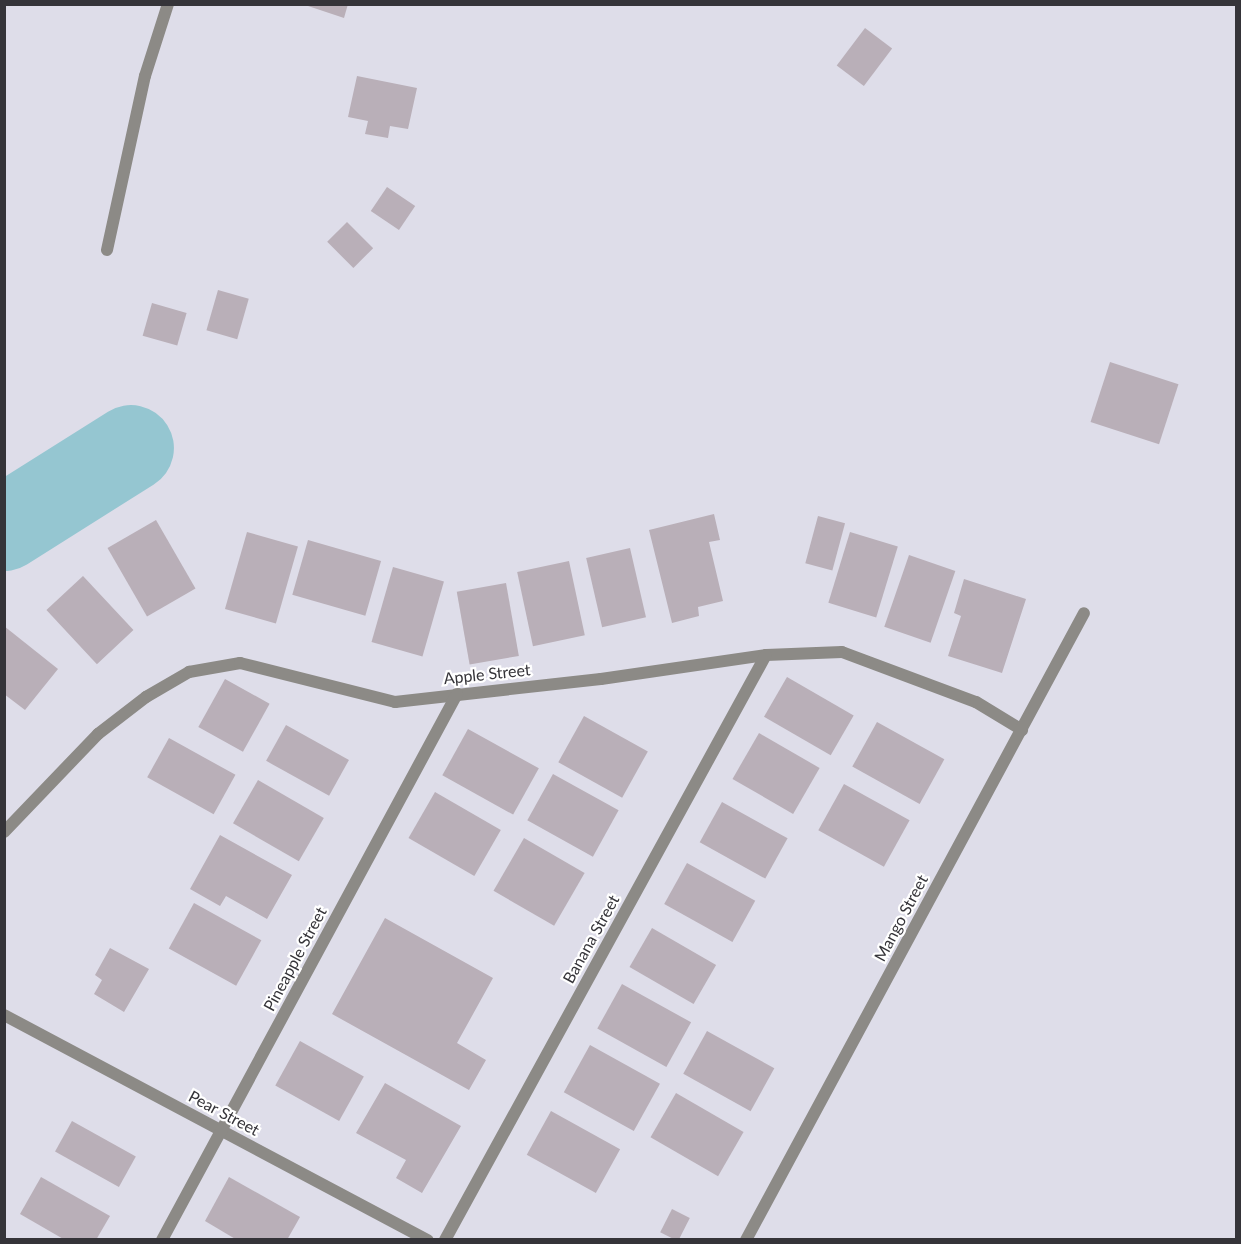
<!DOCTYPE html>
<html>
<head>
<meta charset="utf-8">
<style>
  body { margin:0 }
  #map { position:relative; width:1241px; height:1244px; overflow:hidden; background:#dedde9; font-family:Lato,sans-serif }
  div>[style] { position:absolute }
  .river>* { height:86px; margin:-43px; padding:0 43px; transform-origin:43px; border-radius:43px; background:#95c6d1 }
  .building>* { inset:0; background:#b9afb8; transform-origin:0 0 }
  .minor>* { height:12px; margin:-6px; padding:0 6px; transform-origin:6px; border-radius:6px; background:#8c8a86 }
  span { translate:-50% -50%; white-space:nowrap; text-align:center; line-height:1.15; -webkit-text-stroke:4.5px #fff; paint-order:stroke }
  .street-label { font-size:16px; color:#353439 }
  .frame { position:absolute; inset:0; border:6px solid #353439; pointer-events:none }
</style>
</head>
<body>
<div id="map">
  <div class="river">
    <div style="left:4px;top:528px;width:150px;rotate:-32.2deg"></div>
  </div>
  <div class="building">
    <div style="clip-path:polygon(302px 4px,348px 4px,344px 18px)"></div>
    <div style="left:865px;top:28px;width:34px;height:47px;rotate:37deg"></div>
    <div style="clip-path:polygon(357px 76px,417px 88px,408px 129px,390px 126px,388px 138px,365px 134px,368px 121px,348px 117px)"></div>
    <div style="left:387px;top:187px;width:34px;height:29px;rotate:34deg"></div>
    <div style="left:347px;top:222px;width:37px;height:28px;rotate:45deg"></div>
    <div style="left:218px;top:290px;width:32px;height:42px;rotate:16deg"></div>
    <div style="left:152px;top:303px;width:36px;height:34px;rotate:16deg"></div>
    <div style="left:1110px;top:362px;width:72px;height:63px;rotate:18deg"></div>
    <div style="clip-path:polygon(714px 514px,720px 540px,709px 542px,723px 601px,698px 607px,699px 616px,672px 623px,649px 530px)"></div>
    <div style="left:818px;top:516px;width:28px;height:49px;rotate:15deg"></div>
    <div style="left:156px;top:520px;width:79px;height:56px;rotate:60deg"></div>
    <div style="left:247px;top:532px;width:53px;height:80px;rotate:16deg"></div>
    <div style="left:850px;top:532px;width:50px;height:74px;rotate:17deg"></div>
    <div style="left:308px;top:540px;width:76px;height:57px;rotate:16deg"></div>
    <div style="left:630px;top:548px;width:71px;height:45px;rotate:77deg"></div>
    <div style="left:909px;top:555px;width:49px;height:76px;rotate:19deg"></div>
    <div style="left:569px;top:561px;width:76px;height:53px;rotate:78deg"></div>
    <div style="left:393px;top:567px;width:53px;height:78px;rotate:16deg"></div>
    <div style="left:83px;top:576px;width:74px;height:50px;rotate:47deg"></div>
    <div style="clip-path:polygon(964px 579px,1026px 599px,1002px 673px,948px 656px,961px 616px,954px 613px)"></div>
    <div style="left:506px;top:583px;width:74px;height:50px;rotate:80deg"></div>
    <div style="clip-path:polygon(4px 626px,58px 669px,25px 710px,4px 694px)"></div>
    <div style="left:787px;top:677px;width:77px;height:46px;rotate:30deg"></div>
    <div style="left:225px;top:679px;width:51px;height:55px;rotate:29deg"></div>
    <div style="left:584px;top:716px;width:73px;height:53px;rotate:29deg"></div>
    <div style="left:877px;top:722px;width:77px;height:51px;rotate:29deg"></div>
    <div style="left:286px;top:725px;width:72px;height:41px;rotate:29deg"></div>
    <div style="left:468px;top:729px;width:81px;height:53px;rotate:29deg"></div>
    <div style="left:759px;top:733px;width:70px;height:53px;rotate:30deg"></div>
    <div style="left:169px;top:738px;width:76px;height:45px;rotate:29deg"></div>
    <div style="left:553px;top:774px;width:75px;height:53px;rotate:29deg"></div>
    <div style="left:258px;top:780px;width:76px;height:50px;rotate:30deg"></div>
    <div style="left:844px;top:784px;width:75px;height:53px;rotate:29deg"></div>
    <div style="left:435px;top:792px;width:76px;height:53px;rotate:30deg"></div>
    <div style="left:722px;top:802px;width:75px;height:46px;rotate:29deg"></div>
    <div style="clip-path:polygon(220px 835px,292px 875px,267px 919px,226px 896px,220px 906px,190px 889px)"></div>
    <div style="left:524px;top:838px;width:70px;height:61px;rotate:30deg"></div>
    <div style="left:687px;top:863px;width:78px;height:47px;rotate:29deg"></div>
    <div style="left:194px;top:903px;width:77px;height:52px;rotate:29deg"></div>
    <div style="clip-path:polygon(385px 918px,493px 978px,457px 1043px,486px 1060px,469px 1090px,332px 1014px)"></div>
    <div style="left:652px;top:928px;width:74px;height:45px;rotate:30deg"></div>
    <div style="clip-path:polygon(110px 948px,149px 969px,124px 1012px,94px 994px,102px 980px,95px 975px)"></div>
    <div style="left:622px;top:984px;width:79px;height:51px;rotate:29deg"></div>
    <div style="left:707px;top:1031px;width:77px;height:49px;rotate:29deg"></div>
    <div style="left:300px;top:1041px;width:73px;height:51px;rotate:29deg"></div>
    <div style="left:590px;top:1045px;width:80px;height:54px;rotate:29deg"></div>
    <div style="clip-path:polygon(385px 1083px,461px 1126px,422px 1193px,396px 1178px,406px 1160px,356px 1133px)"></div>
    <div style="left:676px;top:1093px;width:78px;height:51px;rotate:30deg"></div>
    <div style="left:551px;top:1111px;width:79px;height:50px;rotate:29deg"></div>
    <div style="left:72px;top:1121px;width:73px;height:35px;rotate:29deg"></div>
    <div style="clip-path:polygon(41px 1177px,110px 1216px,96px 1240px,65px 1240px,20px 1214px)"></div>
    <div style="clip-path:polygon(229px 1177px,300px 1217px,287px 1240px,237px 1240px,205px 1221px)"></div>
    <div style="left:672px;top:1209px;width:20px;height:26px;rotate:27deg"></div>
  </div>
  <div class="minor">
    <div style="left:107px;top:250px;width:178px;rotate:-77.7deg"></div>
    <div style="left:145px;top:76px;width:76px;rotate:-72.3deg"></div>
    <div style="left:4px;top:832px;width:136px;rotate:-46.2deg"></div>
    <div style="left:98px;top:734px;width:61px;rotate:-37.6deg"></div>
    <div style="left:146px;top:697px;width:50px;rotate:-30.2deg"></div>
    <div style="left:189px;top:672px;width:52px;rotate:-10deg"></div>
    <div style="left:240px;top:663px;width:160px;rotate:14.1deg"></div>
    <div style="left:395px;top:702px;width:207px;rotate:-6.4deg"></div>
    <div style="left:601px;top:679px;width:167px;rotate:-8.3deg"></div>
    <div style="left:766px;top:655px;width:76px;rotate:-2.3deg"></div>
    <div style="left:842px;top:652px;width:143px;rotate:20.5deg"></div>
    <div style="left:976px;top:702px;width:54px;rotate:31.3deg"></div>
    <div style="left:4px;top:1015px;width:480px;rotate:28deg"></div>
    <div style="left:162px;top:1240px;width:621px;rotate:-61.62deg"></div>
    <div style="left:445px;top:1240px;width:667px;rotate:-61.25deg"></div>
    <div style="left:746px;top:1240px;width:712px;rotate:-61.67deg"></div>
  </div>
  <div class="street-label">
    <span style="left:487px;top:674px;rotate:-6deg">Apple Street</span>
    <span style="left:901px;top:918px;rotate:-62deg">Mango Street</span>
    <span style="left:591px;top:939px;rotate:-61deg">Banana Street</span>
    <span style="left:295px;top:959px;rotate:-62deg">Pineapple Street</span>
    <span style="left:224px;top:1113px;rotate:28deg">Pear Street</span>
  </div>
  <div class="frame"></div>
</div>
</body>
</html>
